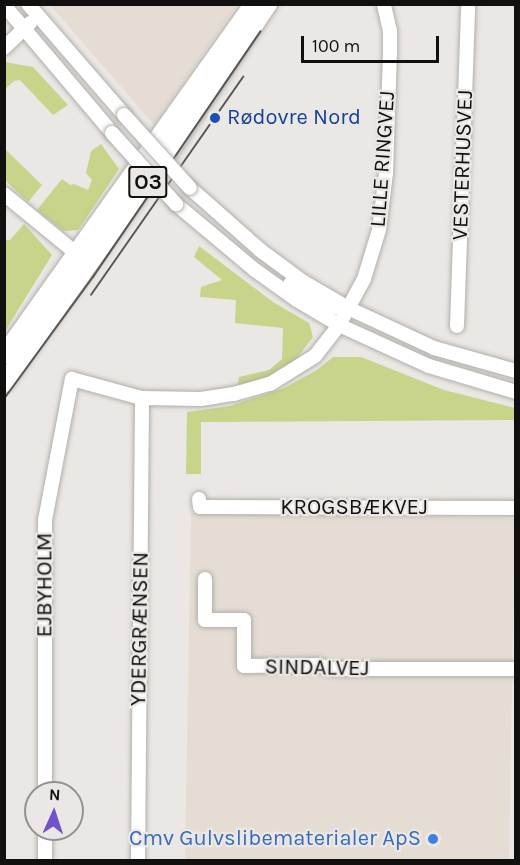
<!DOCTYPE html>
<html>
<head>
<meta charset="utf-8">
<style>
  body { margin:0 }
  #map { position:relative; width:520px; height:865px; overflow:hidden; background:#ebe7e4; font-family:Karla,sans-serif }
  div>[style] { position:absolute }
  .built>* { inset:0; background:#e5ddd3; transform-origin:0 0 }
  .green>* { inset:0; background:#c7d489 }
  .roads { filter:drop-shadow(0 0 2px #b1aeaa) drop-shadow(0 0 2px #b1aeaa) }
  .minor>* { height:14px; margin:-7px; padding:0 7px; transform-origin:7px; border-radius:7px; background:#fff }
  .major>* { height:18px; margin:-9px; padding:0 9px; transform-origin:9px; border-radius:9px; background:#fff }
  .tram>* { height:1.5px; margin:-0.75px; padding:0 0.75px; transform-origin:0.75px; border-radius:0.75px; background:#575654 }
  .bridges { filter:drop-shadow(0 0 2px #b1aeaa) drop-shadow(0 0 2px #b1aeaa) }
  .minor-bridge>* { height:14px; margin:-7px; padding:0 7px; transform-origin:7px; border-radius:7px; background:#fff }
  .dots>* { width:16px; height:16px; translate:-50% -50%; box-sizing:border-box; border:3px solid #ebe7e4; border-radius:50% }
  span { translate:-50% -50%; white-space:nowrap; text-align:center; line-height:1.15; -webkit-text-stroke:4.5px #ebe7e4; paint-order:stroke }
  .shield-label span { padding:2px 4px; background:#ebe7e4; border:2px solid; border-radius:4px; -webkit-text-stroke-width:0 }
  .shield-label { font-size:21px; color:#11100f; font-weight:700 }
  .transit-label { font-size:22px; color:#164399 }
  .left { translate:0 -50%; text-align:left }
  .street-label { font-size:22px; color:#11100f }
  .shop-label { font-size:22px; color:#366cbe }
  .right { translate:-100% -50%; text-align:right }
  .frame { position:absolute; inset:0; border:6px solid #11100f; pointer-events:none }
  .north { position:absolute; left:24px; top:781px; width:60px; height:60px; box-sizing:border-box; background:#ebe7e4; border:2px solid #94918f; border-radius:50%; rotate:3deg; font-size:16px; font-weight:700; line-height:24px; text-align:center; color:#11100f }
  .north::after { content:''; display:block; margin:auto; width:21px; height:27px; background:#7152cb; clip-path:polygon(50% 0,100% 100%,50% 72%,0 100%) }
  .scale { position:absolute; left:301px; top:36px; width:138px; height:27px; box-sizing:border-box; border:3px solid #11100f; border-top:0; padding-left:8px; font-size:18px; line-height:21px; white-space:nowrap; color:#11100f; -webkit-text-stroke:4px #ebe7e4; paint-order:stroke }
</style>
</head>
<body>
<div id="map">
  <div class="built">
    <div style="clip-path:polygon(50px 5px,237px 5px,154px 125px)"></div>
    <div style="left:191px;top:513px;width:324px;height:347px;rotate:1deg"></div>
  </div>
  <div class="green">
    <div style="clip-path:polygon(5px 62px,33px 67px,68px 105px,53px 115px,20px 80px,14px 81px,5px 89px)"></div>
    <div style="clip-path:polygon(101px 144px,119px 169px,78px 230px,63px 231px,37px 210px,62px 179px,70px 185px,74px 184px,88px 190px,92px 180px,86px 173px,91px 151px)"></div>
    <div style="clip-path:polygon(4px 148px,42px 185px,28px 202px,5px 180px)"></div>
    <div style="clip-path:polygon(24px 224px,52px 255px,5px 331px,5px 240px,10px 240px)"></div>
    <div style="clip-path:polygon(199px 246px,273px 302px,309px 323px,313px 337px,297px 358px,274px 375px,237px 387px,239px 377px,269px 370px,282px 359px,283px 328px,235px 323px,236px 300px,200px 297px,201px 287px,222px 280px,194px 257px)"></div>
    <div style="clip-path:polygon(333px 357px,361px 357px,444px 390px,515px 408px,515px 420px,201px 422px,201px 474px,186px 474px,187px 412px,230px 406px,284px 388px,317px 370px)"></div>
  </div>
  <div class="roads">
    <div class="minor">
      <div style="left:28px;top:4px;width:147px;rotate:49.1deg"></div>
      <div style="left:4px;top:5px;width:167px;rotate:49.8deg"></div>
      <div style="left:4px;top:48px;width:36px;rotate:-44deg"></div>
      <div style="left:190px;top:188px;width:94px;rotate:41.5deg"></div>
      <div style="left:260px;top:250px;width:52px;rotate:36.4deg"></div>
      <div style="left:302px;top:281px;width:53px;rotate:30.4deg"></div>
      <div style="left:348px;top:308px;width:95px;rotate:24.9deg"></div>
      <div style="left:434px;top:348px;width:85px;rotate:15.7deg"></div>
      <div style="left:4px;top:194px;width:94px;rotate:39.4deg"></div>
      <div style="left:176px;top:204px;width:103px;rotate:39.9deg"></div>
      <div style="left:255px;top:270px;width:52px;rotate:35.5deg"></div>
      <div style="left:297px;top:300px;width:49px;rotate:30.8deg"></div>
      <div style="left:339px;top:325px;width:99px;rotate:24.5deg"></div>
      <div style="left:429px;top:366px;width:91px;rotate:16.6deg"></div>
      <div style="left:290px;top:284px;width:44px;rotate:31.9deg"></div>
      <div style="left:327px;top:307px;width:18px;rotate:3deg"></div>
      <div style="left:457px;top:326px;width:322px;rotate:-88deg"></div>
      <div style="left:199px;top:499px;width:8px;rotate:83deg"></div>
      <div style="left:200px;top:507px;width:316px;rotate:0.2deg"></div>
      <div style="left:205px;top:579px;width:41px;rotate:90deg"></div>
      <div style="left:205px;top:620px;width:39px"></div>
      <div style="left:244px;top:620px;width:46px;rotate:90deg"></div>
      <div style="left:244px;top:666px;width:74px;rotate:-0.8deg"></div>
      <div style="left:318px;top:665px;width:14px;rotate:17deg"></div>
      <div style="left:331px;top:669px;width:185px"></div>
      <div style="left:45px;top:793px;width:273px;rotate:-90deg"></div>
      <div style="left:45px;top:520px;width:144px;rotate:-79.2deg"></div>
      <div style="left:72px;top:379px;width:73px;rotate:15.2deg"></div>
      <div style="left:142px;top:398px;width:59px;rotate:1deg"></div>
      <div style="left:201px;top:399px;width:33px;rotate:-9deg"></div>
      <div style="left:234px;top:394px;width:37px;rotate:-16deg"></div>
      <div style="left:270px;top:384px;width:53px;rotate:-31.9deg"></div>
      <div style="left:315px;top:356px;width:39px;rotate:-52deg"></div>
      <div style="left:339px;top:325px;width:52px;rotate:-61.5deg"></div>
      <div style="left:364px;top:279px;width:51px;rotate:-73deg"></div>
      <div style="left:379px;top:230px;width:57px;rotate:-83deg"></div>
      <div style="left:386px;top:173px;width:120px;rotate:-88.1deg"></div>
      <div style="left:390px;top:53px;width:22px;rotate:-90deg"></div>
      <div style="left:390px;top:31px;width:28px;rotate:-103deg"></div>
      <div style="left:45px;top:860px;width:31px;rotate:-90deg"></div>
      <div style="left:138px;top:860px;width:462px;rotate:-89.5deg"></div>
    </div>
    <div class="major">
      <div style="left:4px;top:355px;width:430px;rotate:-54.6deg"></div>
      <div style="left:4px;top:383px;width:291px;rotate:-54.5deg"></div>
      <div style="left:173px;top:146px;width:171px;rotate:-56.2deg"></div>
    </div>
  </div>
  <div class="tram">
    <div style="left:91px;top:295px;width:266px;rotate:-55.1deg"></div>
    <div style="left:4px;top:399px;width:151px;rotate:-53.9deg"></div>
    <div style="left:93px;top:277px;width:297px;rotate:-55.7deg"></div>
  </div>
  <div class="bridges">
    <div class="minor-bridge">
      <div style="left:124px;top:115px;width:98px;rotate:47.9deg"></div>
      <div style="left:112px;top:133px;width:96px;rotate:48deg"></div>
    </div>
  </div>
  <div class="dots">
    <div style="left:215px;top:118px;background:#1a4fb4"></div>
    <div style="left:433px;top:839px;background:#3f7fe0"></div>
  </div>
  <div class="shield-label">
    <span style="left:148px;top:182px">O3</span>
  </div>
  <div class="transit-label">
    <span class="left" style="left:227px;top:118px">Rødovre Nord</span>
  </div>
  <div class="street-label">
    <span style="left:383px;top:159px;rotate:-86deg">LILLE RINGVEJ</span>
    <span style="left:463px;top:165px;rotate:-88deg">VESTERHUSVEJ</span>
    <span style="left:354px;top:508px">KROGSBÆKVEJ</span>
    <span style="left:45px;top:585px;rotate:-90deg">EJBYHOLM</span>
    <span style="left:140px;top:629px;rotate:-89deg">YDERGRÆNSEN</span>
    <span style="left:317px;top:668px;rotate:1deg">SINDALVEJ</span>
  </div>
  <div class="shop-label">
    <span class="right" style="left:421px;top:839px">Cmv Gulvslibematerialer ApS</span>
  </div>
  <div class="frame"></div>
  <div class="north">N</div>
  <div class="scale">100 m</div>
</div>
</body>
</html>
